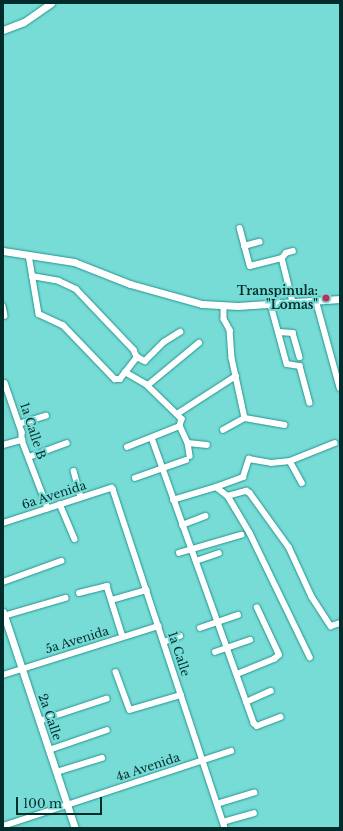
<!DOCTYPE html>
<html>
<head>
<meta charset="utf-8">
<style>
  body { margin:0 }
  #map { position:relative; width:343px; height:831px; overflow:hidden; background:#77dbd6; font-family:"Libre Baskerville",serif }
  div>[style] { position:absolute }
  .roads { filter:drop-shadow(0 0 1px #25948f) drop-shadow(0 0 1px #25948f) }
  .minor>* { height:5.5px; margin:-2.75px; padding:0 2.75px; transform-origin:2.75px; border-radius:2.75px; background:#fff }
  .tertiary>* { height:7px; margin:-3.5px; padding:0 3.5px; transform-origin:3.5px; border-radius:3.5px; background:#fff }
  .dots>* { width:11px; height:11px; translate:-50% -50%; box-sizing:border-box; border:2px solid #77dbd6; border-radius:50% }
  span { translate:-50% -50%; white-space:nowrap; text-align:center; line-height:1.15; -webkit-text-stroke:4px #77dbd6; paint-order:stroke }
  .poi-label { font-size:12px; color:#002d2b; font-weight:700 }
  .right { translate:-100% -50%; text-align:right }
  .street-label { font-size:12px; color:#002d2b }
  .frame { position:absolute; inset:0; border:4px solid #002d2b; pointer-events:none }
  .scale { position:absolute; left:16px; top:797px; width:86px; height:18px; box-sizing:border-box; border:2px solid #002d2b; border-top:0; padding-left:5px; font-size:12px; line-height:14px; white-space:nowrap; color:#002d2b; -webkit-text-stroke:3px #77dbd6; paint-order:stroke }
</style>
</head>
<body>
<div id="map">
  <div class="roads">
    <div class="minor">
      <div style="left:240px;top:228px;width:39px;rotate:75deg"></div>
      <div style="left:250px;top:266px;width:33px;rotate:-14deg"></div>
      <div style="left:282px;top:258px;width:45px;rotate:76deg"></div>
      <div style="left:244px;top:246px;width:16px;rotate:-15deg"></div>
      <div style="left:29px;top:255px;width:60px;rotate:80.4deg"></div>
      <div style="left:39px;top:314px;width:26px;rotate:25deg"></div>
      <div style="left:63px;top:325px;width:75px;rotate:46.1deg"></div>
      <div style="left:115px;top:379px;width:5px"></div>
      <div style="left:120px;top:379px;width:28px;rotate:-52deg"></div>
      <div style="left:282px;top:258px;width:6px;rotate:-51deg"></div>
      <div style="left:286px;top:253px;width:7px;rotate:-16deg"></div>
      <div style="left:32px;top:276px;width:27px;rotate:10deg"></div>
      <div style="left:59px;top:281px;width:19px;rotate:25deg"></div>
      <div style="left:76px;top:289px;width:84px;rotate:46.4deg"></div>
      <div style="left:134px;top:350px;width:8px;rotate:67deg"></div>
      <div style="left:137px;top:357px;width:9px;rotate:27deg"></div>
      <div style="left:145px;top:361px;width:27px;rotate:-45deg"></div>
      <div style="left:164px;top:342px;width:19px;rotate:-32deg"></div>
      <div style="left:316px;top:300px;width:91px;rotate:74.7deg"></div>
      <div style="left:271px;top:305px;width:61px;rotate:74.8deg"></div>
      <div style="left:287px;top:364px;width:13px;rotate:9deg"></div>
      <div style="left:300px;top:366px;width:38px;rotate:75deg"></div>
      <div style="left:3px;top:306px;width:10px;rotate:79deg"></div>
      <div style="left:224px;top:306px;width:13px;rotate:90deg"></div>
      <div style="left:224px;top:319px;width:13px;rotate:61deg"></div>
      <div style="left:230px;top:330px;width:28px;rotate:86deg"></div>
      <div style="left:232px;top:358px;width:61px;rotate:77.8deg"></div>
      <div style="left:245px;top:418px;width:40px;rotate:10deg"></div>
      <div style="left:279px;top:332px;width:14px;rotate:4deg"></div>
      <div style="left:293px;top:333px;width:25px;rotate:74deg"></div>
      <div style="left:125px;top:372px;width:24px;rotate:30deg"></div>
      <div style="left:146px;top:384px;width:50px;rotate:44.2deg"></div>
      <div style="left:182px;top:419px;width:7px;rotate:106deg"></div>
      <div style="left:180px;top:426px;width:19px;rotate:65deg"></div>
      <div style="left:188px;top:443px;width:13px;rotate:81deg"></div>
      <div style="left:5px;top:383px;width:52px;rotate:70.9deg"></div>
      <div style="left:22px;top:432px;width:8px;rotate:90deg"></div>
      <div style="left:22px;top:440px;width:73px;rotate:69.1deg"></div>
      <div style="left:148px;top:385px;width:66px;rotate:-39.5deg"></div>
      <div style="left:177px;top:414px;width:70px;rotate:-32.8deg"></div>
      <div style="left:19px;top:424px;width:28px;rotate:-17deg"></div>
      <div style="left:223px;top:430px;width:25px;rotate:-29deg"></div>
      <div style="left:152px;top:438px;width:303px;rotate:70.3deg"></div>
      <div style="left:254px;top:723px;width:4px;rotate:45deg"></div>
      <div style="left:257px;top:726px;width:25px;rotate:-21deg"></div>
      <div style="left:188px;top:443px;width:19px;rotate:6deg"></div>
      <div style="left:3px;top:445px;width:20px;rotate:-15deg"></div>
      <div style="left:127px;top:447px;width:57px;rotate:-21.6deg"></div>
      <div style="left:29px;top:457px;width:40px;rotate:-20.2deg"></div>
      <div style="left:290px;top:461px;width:25px;rotate:61deg"></div>
      <div style="left:74px;top:471px;width:27px;rotate:75deg"></div>
      <div style="left:135px;top:478px;width:54px;rotate:-19.4deg"></div>
      <div style="left:216px;top:487px;width:29px;rotate:-20deg"></div>
      <div style="left:243px;top:477px;width:19px;rotate:-72deg"></div>
      <div style="left:249px;top:459px;width:22px;rotate:10deg"></div>
      <div style="left:271px;top:463px;width:19px;rotate:-6deg"></div>
      <div style="left:290px;top:461px;width:48px;rotate:-21.8deg"></div>
      <div style="left:228px;top:496px;width:19px;rotate:-16deg"></div>
      <div style="left:246px;top:491px;width:4px;rotate:27deg"></div>
      <div style="left:250px;top:493px;width:67px;rotate:54.2deg"></div>
      <div style="left:289px;top:547px;width:55px;rotate:65.3deg"></div>
      <div style="left:312px;top:597px;width:35px;rotate:57deg"></div>
      <div style="left:331px;top:626px;width:9px;rotate:-18deg"></div>
      <div style="left:173px;top:500px;width:45px;rotate:-16.8deg"></div>
      <div style="left:216px;top:487px;width:15px;rotate:37deg"></div>
      <div style="left:228px;top:496px;width:43px;rotate:59.3deg"></div>
      <div style="left:250px;top:533px;width:138px;rotate:64.2deg"></div>
      <div style="left:60px;top:504px;width:38px;rotate:67deg"></div>
      <div style="left:3px;top:523px;width:114px;rotate:-18deg"></div>
      <div style="left:111px;top:488px;width:2px;rotate:27deg"></div>
      <div style="left:113px;top:489px;width:357px;rotate:71.7deg"></div>
      <div style="left:182px;top:525px;width:25px;rotate:-21deg"></div>
      <div style="left:179px;top:553px;width:65px;rotate:-16.2deg"></div>
      <div style="left:196px;top:561px;width:24px;rotate:-19deg"></div>
      <div style="left:3px;top:582px;width:62px;rotate:-19.9deg"></div>
      <div style="left:79px;top:593px;width:29px;rotate:-14deg"></div>
      <div style="left:107px;top:586px;width:53px;rotate:72.6deg"></div>
      <div style="left:112px;top:600px;width:36px;rotate:-16deg"></div>
      <div style="left:4px;top:616px;width:64px;rotate:-16.4deg"></div>
      <div style="left:200px;top:628px;width:40px;rotate:-18.9deg"></div>
      <div style="left:164px;top:642px;width:17px;rotate:-21deg"></div>
      <div style="left:215px;top:652px;width:37px;rotate:-19deg"></div>
      <div style="left:116px;top:672px;width:40px;rotate:69.8deg"></div>
      <div style="left:130px;top:710px;width:53px;rotate:-16.4deg"></div>
      <div style="left:237px;top:674px;width:40px;rotate:-22deg"></div>
      <div style="left:274px;top:659px;width:6px;rotate:-39deg"></div>
      <div style="left:279px;top:655px;width:52px;rotate:-115.1deg"></div>
      <div style="left:3px;top:675px;width:163px;rotate:-17.5deg"></div>
      <div style="left:246px;top:702px;width:27px;rotate:-24deg"></div>
      <div style="left:39px;top:721px;width:71px;rotate:-18.2deg"></div>
      <div style="left:49px;top:750px;width:61px;rotate:-19deg"></div>
      <div style="left:57px;top:772px;width:47px;rotate:-17.3deg"></div>
      <div style="left:217px;top:804px;width:39px;rotate:-17deg"></div>
      <div style="left:223px;top:822px;width:32px;rotate:-16deg"></div>
      <div style="left:3px;top:826px;width:240px;rotate:-18.2deg"></div>
    </div>
    <div class="tertiary">
      <div style="left:3px;top:30px;width:22px;rotate:-21deg"></div>
      <div style="left:24px;top:22px;width:33px;rotate:-35deg"></div>
      <div style="left:3px;top:251px;width:72px;rotate:8.8deg"></div>
      <div style="left:74px;top:262px;width:60px;rotate:21.4deg"></div>
      <div style="left:130px;top:284px;width:75px;rotate:15.5deg"></div>
      <div style="left:202px;top:304px;width:36px;rotate:3deg"></div>
      <div style="left:238px;top:306px;width:102px;rotate:-3.9deg"></div>
      <div style="left:3px;top:612px;width:228px;rotate:71.6deg"></div>
    </div>
  </div>
  <div class="dots">
    <div style="left:326px;top:298px;background:#be2e53"></div>
  </div>
  <div class="poi-label">
    <span class="right" style="left:318px;top:298px">Transpinula:<br>"Lomas"</span>
  </div>
  <div class="street-label">
    <span style="left:33px;top:431px;rotate:72deg">1a Calle B</span>
    <span style="left:54px;top:495px;rotate:-18deg">6a Avenida</span>
    <span style="left:77px;top:640px;rotate:-17deg">5a Avenida</span>
    <span style="left:179px;top:654px;rotate:72deg">1a Calle</span>
    <span style="left:50px;top:717px;rotate:71deg">2a Calle</span>
    <span style="left:148px;top:767px;rotate:-18deg">4a Avenida</span>
  </div>
  <div class="frame"></div>
  <div class="scale">100 m</div>
</div>
</body>
</html>
